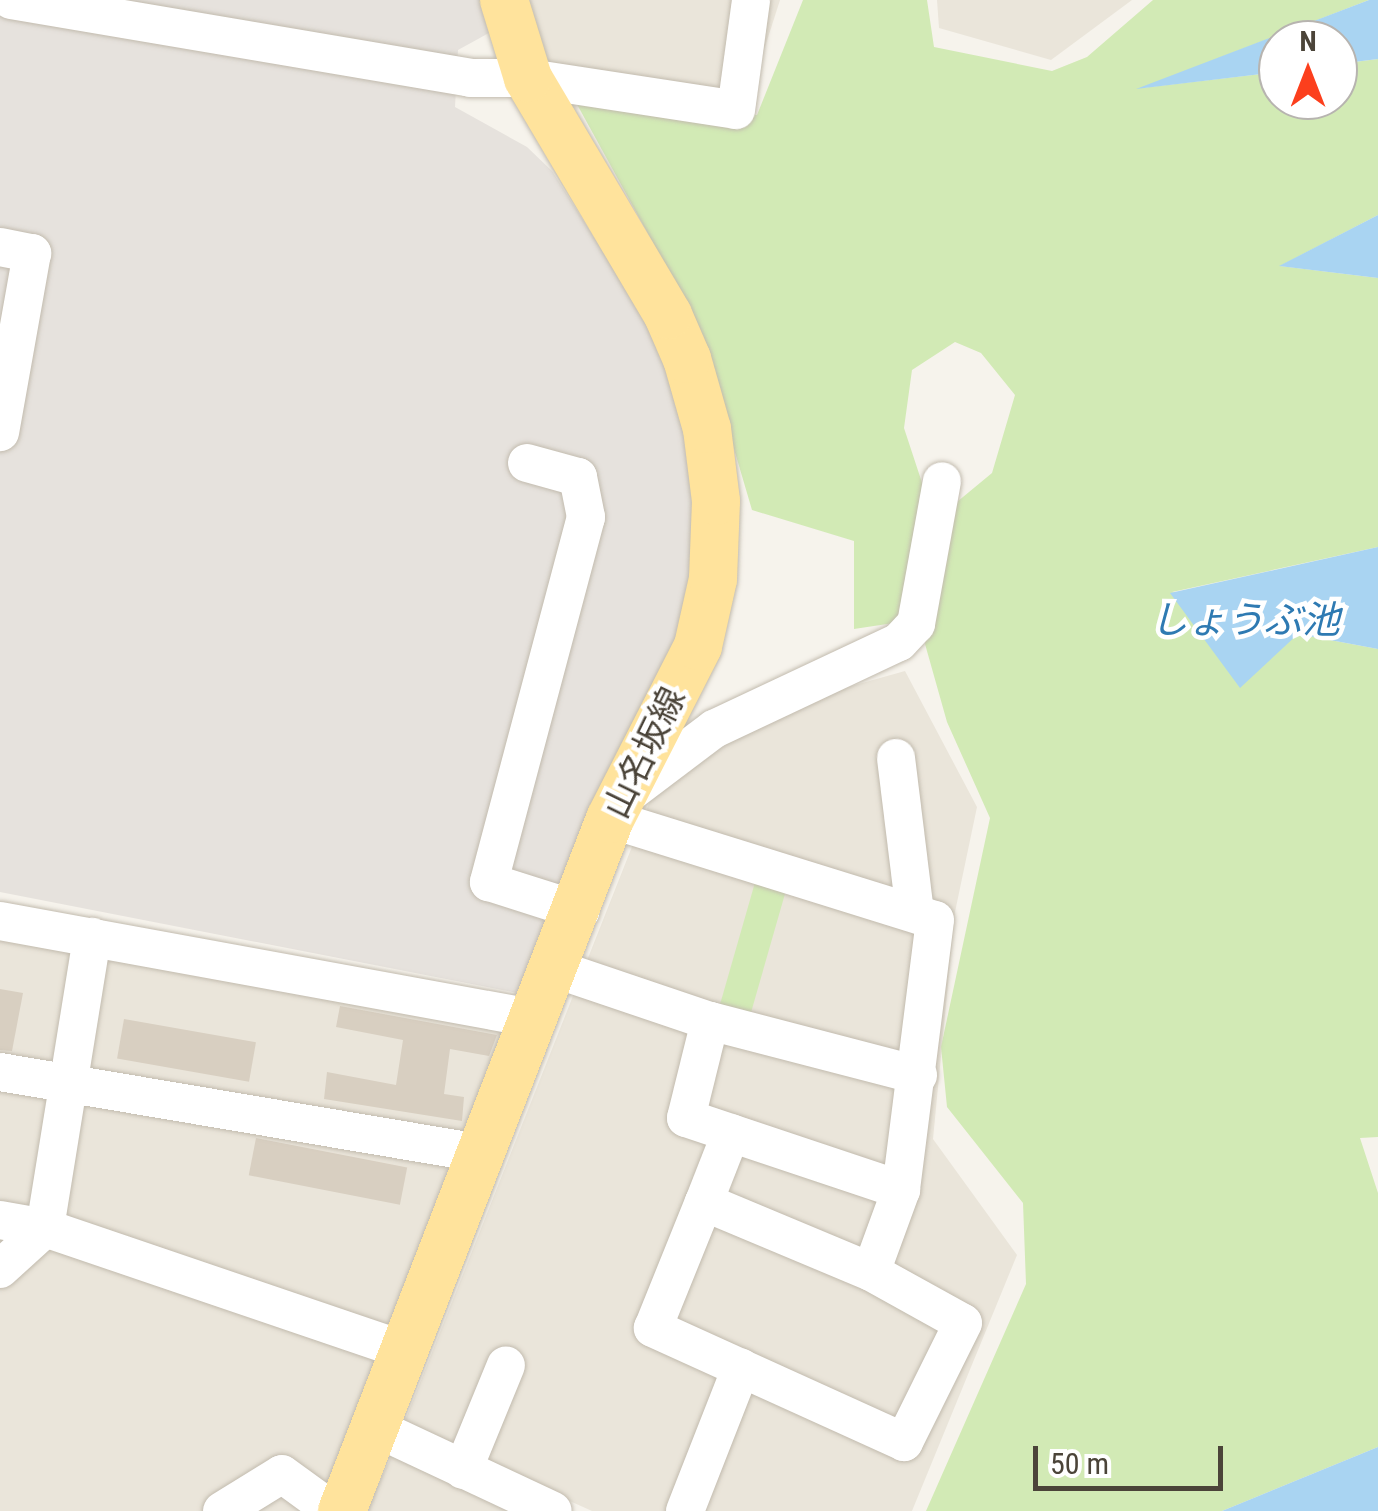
<!DOCTYPE html>
<html>
<head>
<meta charset="utf-8">
<style>
  body { margin:0 }
  #map { position:relative; width:1378px; height:1511px; overflow:hidden; background:#f6f3ec; font-family:"Roboto Condensed","Noto Sans JP",sans-serif }
  div>[style] { position:absolute }
  .residential>* { inset:0; background:#eae5da }
  .industrial>* { inset:0; background:#e6e2dd }
  .green>* { inset:0; background:#d2eab5; transform-origin:0 0 }
  .water>* { inset:0; background:#a9d4f2 }
  .building>* { inset:0; background:#d8cfc1; transform-origin:0 0 }
  .roads { filter:drop-shadow(0 0 2px #c2bbae) drop-shadow(0 0 2px #c2bbae) }
  .minor>* { height:38px; margin:-19px; padding:0 19px; transform-origin:19px; border-radius:19px; background:#fff }
  .major>* { height:48px; margin:-24px; padding:0 24px; transform-origin:24px; border-radius:24px; background:#ffe39c }
  span { translate:-50% -50%; white-space:nowrap; text-align:center; line-height:1.15; -webkit-text-stroke:9px #fff; paint-order:stroke }
  .street-label { font-size:35px; color:#4b4439 }
  .water-label { font-size:38px; color:#2e7ab2; font-style:italic }
  .north { position:absolute; left:1258px; top:20px; width:100px; height:100px; box-sizing:border-box; background:#fff; border:2px solid #b7b4b0; border-radius:50%; rotate:0deg; font-size:28px; font-weight:700; line-height:40px; text-align:center; color:#4b4439 }
  .north::after { content:''; display:block; margin:auto; width:35px; height:45px; background:#fc3f1d; clip-path:polygon(50% 0,100% 100%,50% 72%,0 100%) }
  .scale { position:absolute; left:1033px; top:1446px; width:190px; height:45px; box-sizing:border-box; border:5px solid #4b4439; border-top:0; padding-left:12px; font-size:30px; line-height:35px; white-space:nowrap; color:#4b4439; -webkit-text-stroke:8px #fff; paint-order:stroke }
</style>
</head>
<body>
<div id="map">
  <div class="residential">
    <div style="clip-path:polygon(528px 0,780px 0,747px 103px,550px 78px)"></div>
    <div style="clip-path:polygon(937px 0,1132px 0,1051px 60px,939px 28px)"></div>
    <div style="clip-path:polygon(905px 671px,977px 807px,955px 912px,933px 1139px,1017px 1255px,912px 1511px,592px 1511px,403px 1426px,654px 791px,791px 703px)"></div>
    <div style="clip-path:polygon(0 937px,514px 1032px,317px 1511px,0 1511px)"></div>
    <div style="clip-path:polygon(393px 1453px,530px 1511px,366px 1511px)"></div>
  </div>
  <div class="industrial">
    <div style="clip-path:polygon(0 0,491px 0,498px 28px,458px 50px,455px 107px,527px 147px,552px 171px,633px 299px,665px 358px,685px 415px,697px 538px,683px 622px,591px 807px,528px 995px,0 892px)"></div>
  </div>
  <div class="green">
    <div style="clip-path:polygon(803px 0,927px 0,934px 47px,1052px 71px,1087px 57px,1153px 0,1369px 0,1141px 88px,1278px 72px,1278px 100px,1338px 100px,1338px 64px,1378px 59px,1378px 215px,1280px 266px,1378px 278px,1378px 547px,1172px 592px,1298px 634px,1378px 649px,1378px 1137px,1360px 1138px,1378px 1193px,1378px 1447px,1222px 1511px,926px 1511px,1026px 1284px,1023px 1203px,947px 1107px,941px 1047px,990px 818px,947px 722px,925px 644px,940px 516px,992px 473px,1015px 395px,981px 353px,955px 342px,912px 370px,904px 428px,929px 504px,907px 621px,854px 629px,854px 541px,752px 510px,697px 323px,573px 97px,757px 115px)"></div>
    <div style="left:760px;top:865px;width:32px;height:165px;rotate:16deg"></div>
  </div>
  <div class="water">
    <div style="clip-path:polygon(1369px 0,1378px 0,1378px 59px,1338px 64px,1338px 40px,1278px 40px,1278px 72px,1136px 89px)"></div>
    <div style="clip-path:polygon(1378px 215px,1378px 278px,1279px 266px)"></div>
    <div style="clip-path:polygon(1378px 547px,1378px 649px,1298px 634px,1240px 688px,1170px 593px)"></div>
    <div style="clip-path:polygon(1378px 1447px,1378px 1511px,1222px 1511px)"></div>
  </div>
  <div class="building">
    <div style="clip-path:polygon(0 989px,23px 993px,12px 1051px,0 1050px)"></div>
    <div style="clip-path:polygon(340px 1006px,497px 1035px,489px 1056px,450px 1049px,444px 1094px,464px 1097px,462px 1121px,324px 1099px,327px 1072px,396px 1085px,403px 1040px,336px 1027px)"></div>
    <div style="left:124px;top:1019px;width:134px;height:40px;rotate:10deg"></div>
    <div style="left:256px;top:1138px;width:154px;height:38px;rotate:11deg"></div>
  </div>
  <div class="roads">
    <div class="minor">
      <div style="left:11px;top:0;width:466px;rotate:9.6deg"></div>
      <div style="left:470px;top:78px;width:58px"></div>
      <div style="left:528px;top:78px;width:210px;rotate:8.7deg"></div>
      <div style="left:736px;top:110px;width:111px;rotate:-82.2deg"></div>
      <div style="left:0;top:247px;width:33px;rotate:11deg"></div>
      <div style="left:32px;top:253px;width:182px;rotate:100.1deg"></div>
      <div style="left:527px;top:463px;width:53px;rotate:15.4deg"></div>
      <div style="left:578px;top:477px;width:41px;rotate:78.7deg"></div>
      <div style="left:586px;top:517px;width:378px;rotate:104.9deg"></div>
      <div style="left:489px;top:882px;width:96px;rotate:17.7deg"></div>
      <div style="left:896px;top:758px;width:156px;rotate:83deg"></div>
      <div style="left:624px;top:797px;width:113px;rotate:-37.1deg"></div>
      <div style="left:714px;top:729px;width:204px;rotate:-25.2deg"></div>
      <div style="left:899px;top:642px;width:25px;rotate:-47deg"></div>
      <div style="left:916px;top:624px;width:145px;rotate:-79.7deg"></div>
      <div style="left:610px;top:819px;width:340px;rotate:17.3deg"></div>
      <div style="left:935px;top:920px;width:272px;rotate:97.2deg"></div>
      <div style="left:901px;top:1190px;width:87px;rotate:110.1deg"></div>
      <div style="left:0;top:921px;width:546px;rotate:10.34deg"></div>
      <div style="left:556px;top:969px;width:163px;rotate:18.7deg"></div>
      <div style="left:710px;top:1021px;width:215px;rotate:14.6deg"></div>
      <div style="left:710px;top:1021px;width:100px;rotate:103.9deg"></div>
      <div style="left:686px;top:1118px;width:227px;rotate:18.5deg"></div>
      <div style="left:0;top:1072px;width:492px;rotate:9.6deg"></div>
      <div style="left:704px;top:1202px;width:181px;rotate:22.7deg"></div>
      <div style="left:871px;top:1272px;width:105px;rotate:29deg"></div>
      <div style="left:963px;top:1323px;width:133px;rotate:116.4deg"></div>
      <div style="left:904px;top:1442px;width:276px;rotate:-155.6deg"></div>
      <div style="left:653px;top:1328px;width:136px;rotate:-68deg"></div>
      <div style="left:704px;top:1202px;width:74px;rotate:-68.6deg"></div>
      <div style="left:0;top:1220px;width:46px;rotate:10.1deg"></div>
      <div style="left:45px;top:1228px;width:381px;rotate:18.8deg"></div>
      <div style="left:0;top:1269px;width:61px;rotate:-42.3deg"></div>
      <div style="left:45px;top:1228px;width:295px;rotate:-80.8deg"></div>
      <div style="left:376px;top:1428px;width:195px;rotate:25.1deg"></div>
      <div style="left:463px;top:1470px;width:113px;rotate:-67.7deg"></div>
      <div style="left:222px;top:1511px;width:70px;rotate:-31.7deg"></div>
      <div style="left:282px;top:1474px;width:63px;rotate:36deg"></div>
      <div style="left:685px;top:1511px;width:154px;rotate:-68.6deg"></div>
    </div>
    <div class="major">
      <div style="left:342px;top:1511px;width:742px;rotate:-68.83deg"></div>
      <div style="left:610px;top:819px;width:194px;rotate:-63deg"></div>
      <div style="left:698px;top:646px;width:69px;rotate:-77.4deg"></div>
      <div style="left:713px;top:579px;width:78px;rotate:-87.8deg"></div>
      <div style="left:716px;top:501px;width:73px;rotate:-97.1deg"></div>
      <div style="left:707px;top:429px;width:73px;rotate:-105.9deg"></div>
      <div style="left:687px;top:359px;width:48px;rotate:-113.4deg"></div>
      <div style="left:668px;top:315px;width:275px;rotate:-120.6deg"></div>
      <div style="left:528px;top:78px;width:82px;rotate:-107.1deg"></div>
    </div>
  </div>
  <div class="street-label">
    <span style="left:645px;top:753px;rotate:-64deg">山名坂線</span>
  </div>
  <div class="water-label">
    <span style="left:1245px;top:621px">しょうぶ池</span>
  </div>
  <div class="north">N</div>
  <div class="scale">50 m</div>
</div>
</body>
</html>
